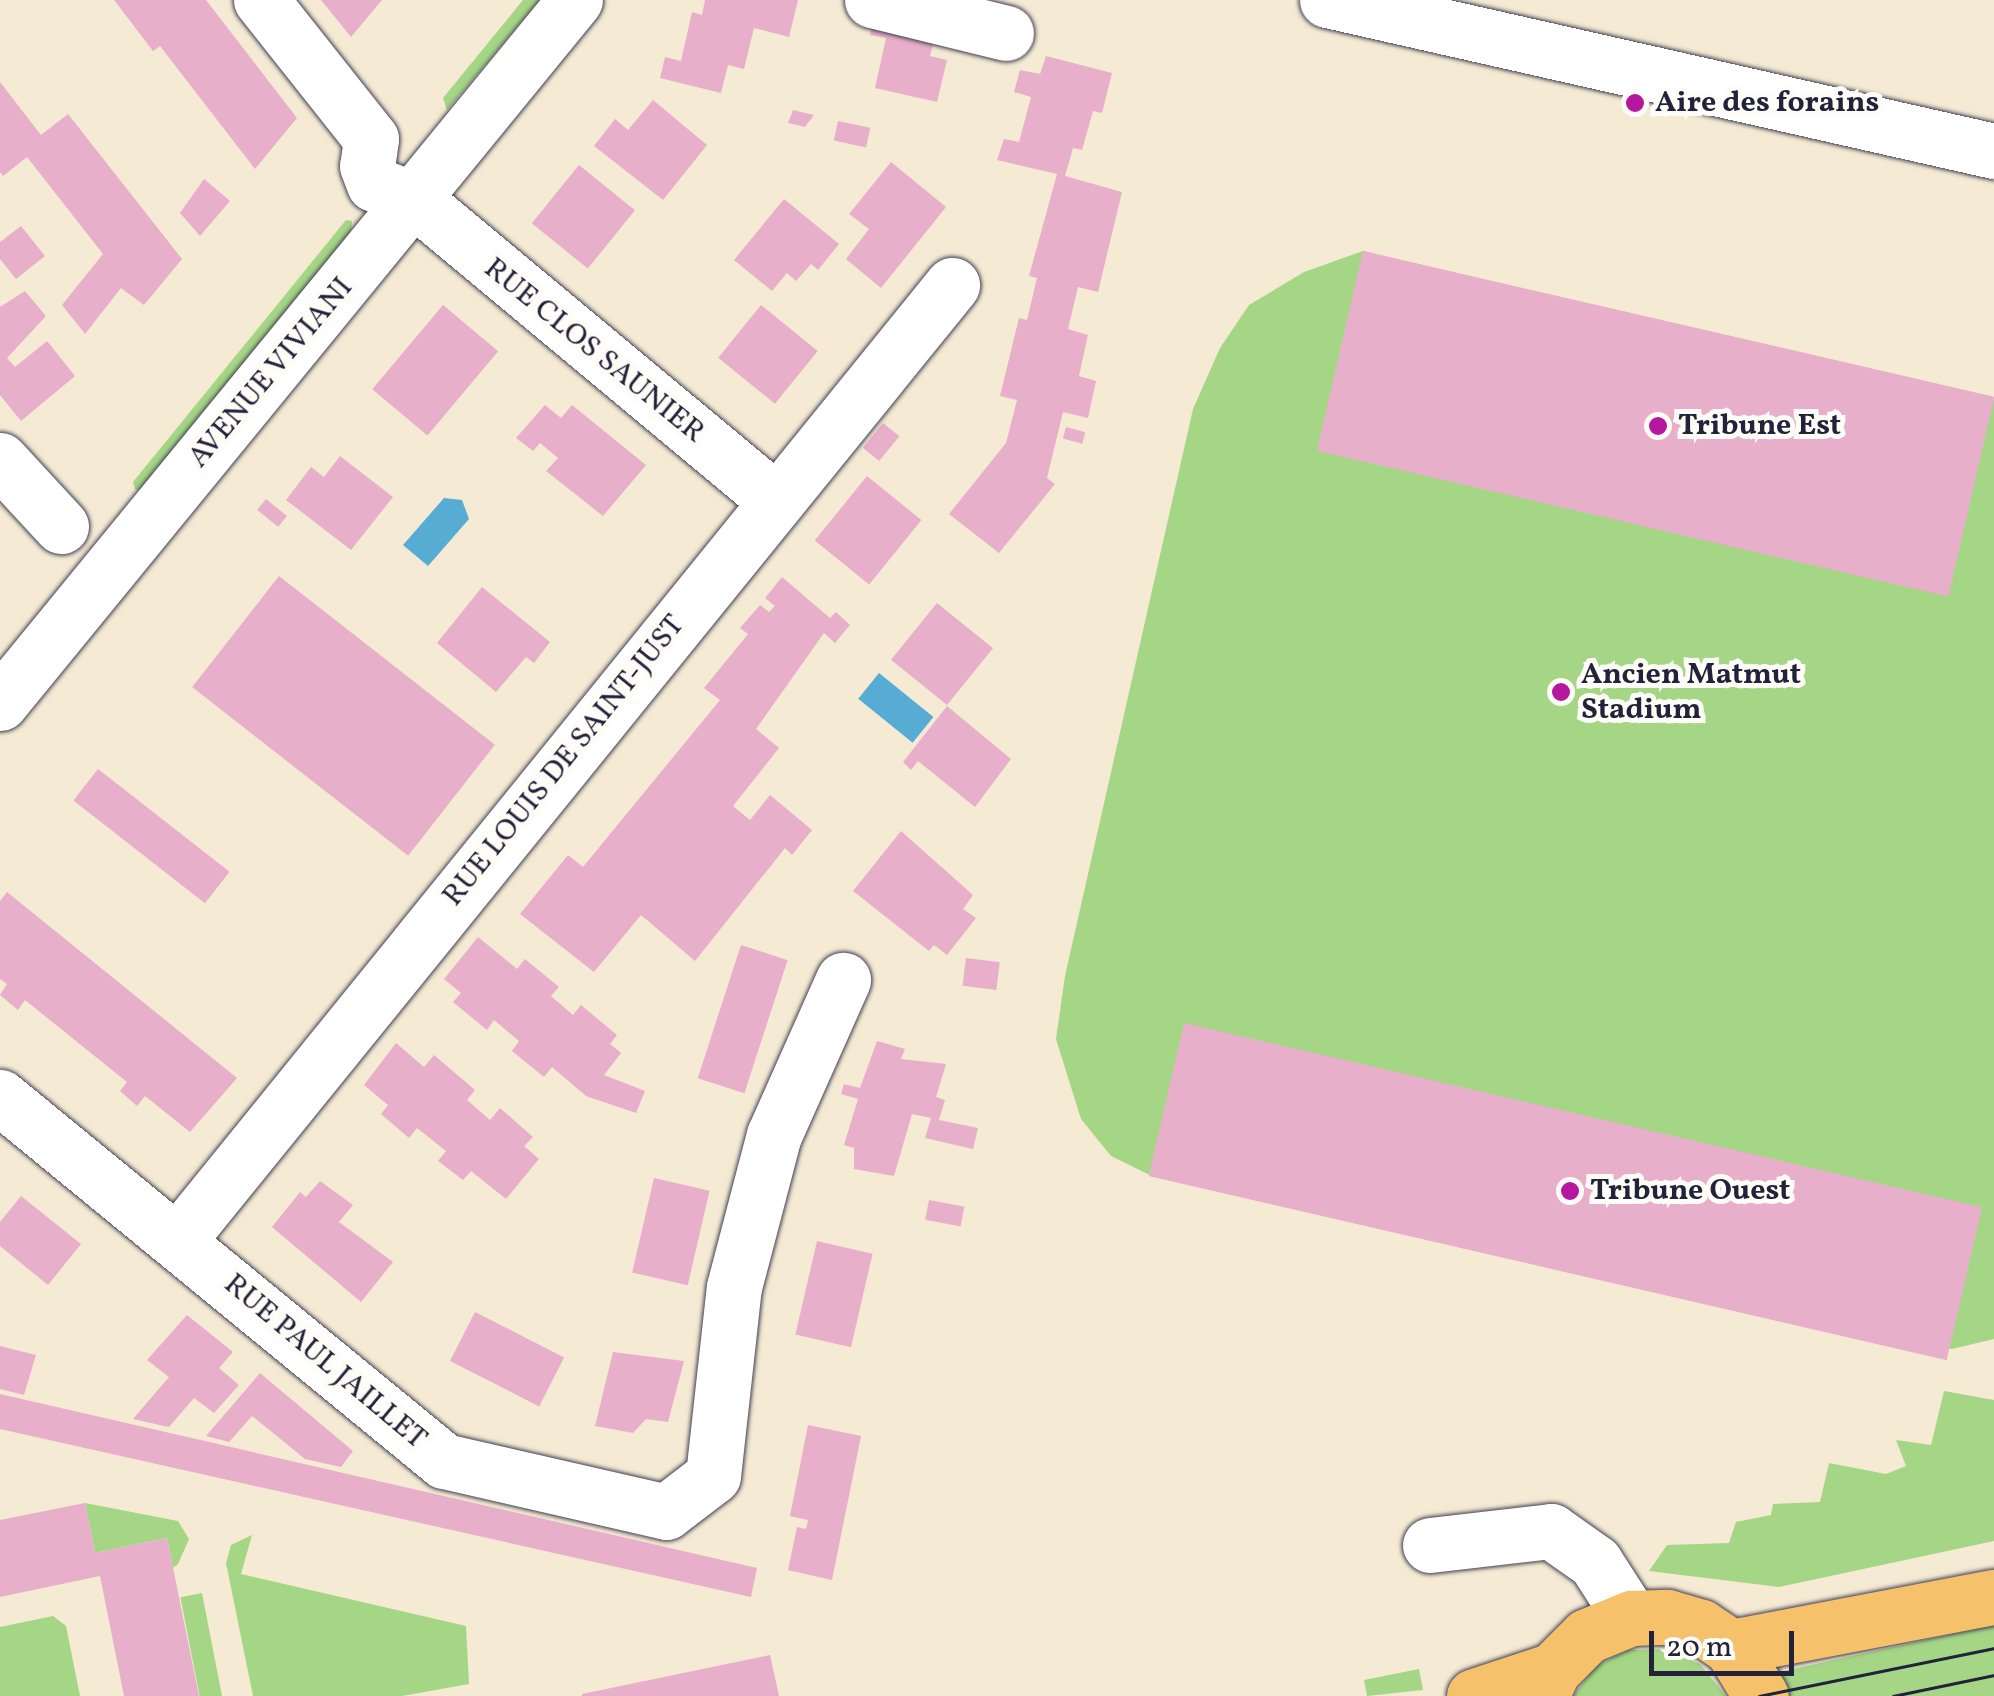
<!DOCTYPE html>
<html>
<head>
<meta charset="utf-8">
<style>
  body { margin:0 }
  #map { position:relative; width:1994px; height:1696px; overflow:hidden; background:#f5ead4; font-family:Vollkorn,serif }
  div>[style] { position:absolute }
  .green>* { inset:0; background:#a5d685; transform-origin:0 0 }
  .water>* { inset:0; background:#56acd3; transform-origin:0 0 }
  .building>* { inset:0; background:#e8afca; transform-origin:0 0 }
  .roads { filter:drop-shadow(0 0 2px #424052) drop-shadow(0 0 2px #424052) }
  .minor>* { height:55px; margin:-27.5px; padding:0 27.5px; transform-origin:27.5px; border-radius:27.5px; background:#fff }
  .major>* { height:55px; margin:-27.5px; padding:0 27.5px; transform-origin:27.5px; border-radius:27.5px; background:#f5c16b }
  .tram>* { height:2.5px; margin:-1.25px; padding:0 1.25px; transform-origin:1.25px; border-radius:1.25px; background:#22223b }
  .dots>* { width:28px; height:28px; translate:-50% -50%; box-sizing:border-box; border:5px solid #fdfcf7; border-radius:50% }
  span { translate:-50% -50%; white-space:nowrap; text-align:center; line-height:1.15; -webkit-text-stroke:10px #fdfcf7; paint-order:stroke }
  .poi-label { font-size:30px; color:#22223b; font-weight:700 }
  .left { translate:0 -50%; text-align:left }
  .street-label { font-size:30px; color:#22223b }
  .scale { position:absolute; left:1649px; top:1631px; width:145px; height:45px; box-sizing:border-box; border:5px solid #22223b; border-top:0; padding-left:12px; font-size:30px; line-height:35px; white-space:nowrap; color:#22223b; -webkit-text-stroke:8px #fdfcf7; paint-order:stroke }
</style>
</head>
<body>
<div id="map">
  <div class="green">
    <div style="clip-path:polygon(523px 0,540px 0,447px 110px,443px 98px)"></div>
    <div style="clip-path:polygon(346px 220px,352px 221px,351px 234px,141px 491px,135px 489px,133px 482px)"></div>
    <div style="clip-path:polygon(1363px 251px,1994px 400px,1994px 1339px,1952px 1349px,1154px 1177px,1111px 1156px,1081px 1119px,1056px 1039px,1065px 976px,1193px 409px,1220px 348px,1249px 305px,1304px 272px)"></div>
    <div style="clip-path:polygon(1944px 1391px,1994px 1400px,1994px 1541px,1779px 1587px,1649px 1571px,1667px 1545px,1729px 1543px,1736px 1522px,1771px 1515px,1773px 1504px,1820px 1502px,1829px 1463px,1886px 1474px,1906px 1466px,1896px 1440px,1931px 1445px)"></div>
    <div style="clip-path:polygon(85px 1503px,178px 1521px,189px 1539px,178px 1564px,173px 1568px,167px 1538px,95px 1553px)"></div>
    <div style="clip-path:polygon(252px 1535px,241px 1574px,466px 1626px,469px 1684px,402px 1696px,253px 1696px,226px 1563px,231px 1545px)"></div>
    <div style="left:202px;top:1593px;width:105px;height:22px;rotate:79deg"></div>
    <div style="clip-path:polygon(53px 1616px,66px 1626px,80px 1696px,0 1696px,0 1627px)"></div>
    <div style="clip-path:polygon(1994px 1625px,1994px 1696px,1788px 1696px,1779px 1672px)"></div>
    <div style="clip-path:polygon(1667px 1649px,1700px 1664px,1726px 1696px,1573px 1696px,1596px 1666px,1628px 1650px)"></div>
    <div style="clip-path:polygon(1419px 1669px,1423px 1690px,1367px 1696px,1364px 1680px)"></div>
  </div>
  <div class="water">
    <div style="clip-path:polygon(444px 498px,462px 500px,469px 519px,428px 566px,403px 545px)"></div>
    <div style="left:879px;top:673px;width:70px;height:33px;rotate:39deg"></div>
  </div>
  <div class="building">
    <div style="clip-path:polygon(114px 0,206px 0,297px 118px,255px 169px,160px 46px,153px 51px)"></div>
    <div style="clip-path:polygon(321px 0,382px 0,351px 37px)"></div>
    <div style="clip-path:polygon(705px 0,798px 0,789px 37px,754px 28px,744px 69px,728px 65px,721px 93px,660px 78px,665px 57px,681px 61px,692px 12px,702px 15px)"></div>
    <div style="clip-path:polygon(875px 14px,937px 28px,930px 56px,947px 60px,937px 102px,875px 88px,886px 38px,870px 35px)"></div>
    <div style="clip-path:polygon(1046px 56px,1112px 73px,1102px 113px,1093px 111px,1082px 150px,1073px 148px,1065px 176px,1122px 192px,1098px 292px,1078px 287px,1068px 329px,1088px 335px,1079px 376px,1096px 381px,1088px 418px,1063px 412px,1047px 478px,1055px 484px,999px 553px,949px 514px,1006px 443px,1017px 400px,1000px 396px,1019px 318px,1027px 320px,1037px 278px,1029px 276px,1057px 174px,997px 160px,1004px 139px,1019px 142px,1031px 97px,1014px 92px,1020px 70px,1040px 74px)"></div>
    <div style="clip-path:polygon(0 82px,41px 135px,68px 114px,182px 259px,144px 305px,121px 288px,85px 334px,62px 305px,103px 254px,27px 157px,3px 176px,0 172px)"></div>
    <div style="clip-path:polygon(653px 100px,707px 145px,663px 200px,594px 146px,615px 119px,628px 130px)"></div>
    <div style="clip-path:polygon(793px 110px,814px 115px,805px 127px,788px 123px)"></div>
    <div style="left:838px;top:121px;width:33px;height:20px;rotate:12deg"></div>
    <div style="clip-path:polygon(891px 162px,946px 207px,881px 288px,846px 259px,869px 229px,849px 214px)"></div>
    <div style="left:579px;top:165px;width:72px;height:75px;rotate:39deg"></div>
    <div style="clip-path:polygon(204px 179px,230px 201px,200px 236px,180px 213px)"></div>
    <div style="clip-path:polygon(784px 199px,839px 244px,818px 270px,811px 264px,796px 281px,787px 273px,772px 291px,734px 260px)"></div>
    <div style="clip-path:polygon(21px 226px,45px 256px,16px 279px,0 259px,0 242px)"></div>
    <div style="left:1363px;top:251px;width:648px;height:205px;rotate:13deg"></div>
    <div style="clip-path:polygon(25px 291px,46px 316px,7px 358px,15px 367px,47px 341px,75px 376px,21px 421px,0 395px,0 307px)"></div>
    <div style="left:443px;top:305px;width:72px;height:110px;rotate:40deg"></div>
    <div style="left:761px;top:305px;width:73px;height:68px;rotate:39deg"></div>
    <div style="clip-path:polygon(545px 405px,561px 418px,572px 405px,646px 465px,603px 516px,546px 471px,558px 458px,540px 443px,533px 451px,516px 438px)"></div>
    <div style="left:883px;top:423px;width:21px;height:32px;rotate:39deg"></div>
    <div style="left:1066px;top:427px;width:20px;height:12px;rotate:15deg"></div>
    <div style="clip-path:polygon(340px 456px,393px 497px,351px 550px,286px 500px,311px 467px,324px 477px)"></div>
    <div style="left:867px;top:476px;width:70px;height:83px;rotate:39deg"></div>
    <div style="left:266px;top:499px;width:27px;height:14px;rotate:39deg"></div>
    <div style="left:279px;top:576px;width:274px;height:141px;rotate:38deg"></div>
    <div style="clip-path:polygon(782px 577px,830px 618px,836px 612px,850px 625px,835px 643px,824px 633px,756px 729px,779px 748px,733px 806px,750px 820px,770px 795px,812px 830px,792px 855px,785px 848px,695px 961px,641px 915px,594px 972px,520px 914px,568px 855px,583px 867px,720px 700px,704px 688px,748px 634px,740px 628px,760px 605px,769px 612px,775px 606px,765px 598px)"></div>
    <div style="clip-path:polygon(482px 587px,550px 642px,534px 663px,526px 657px,496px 692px,437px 643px)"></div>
    <div style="left:937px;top:603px;width:72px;height:73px;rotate:39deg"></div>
    <div style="clip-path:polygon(947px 706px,1011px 759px,975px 807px,918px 761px,911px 770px,903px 762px)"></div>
    <div style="left:98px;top:769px;width:167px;height:40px;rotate:38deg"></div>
    <div style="clip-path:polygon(901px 831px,973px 895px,963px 909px,976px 918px,947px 955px,934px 945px,929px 951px,853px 891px)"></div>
    <div style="clip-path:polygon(7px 892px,237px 1078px,190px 1132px,145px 1096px,137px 1106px,120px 1091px,127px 1082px,25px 1000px,18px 1010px,0 995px,7px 984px,0 979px,0 901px)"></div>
    <div style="clip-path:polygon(478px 937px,517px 969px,525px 959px,559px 987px,551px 996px,573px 1015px,581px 1005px,617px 1035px,610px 1044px,621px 1053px,604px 1075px,645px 1091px,636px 1113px,586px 1096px,552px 1067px,544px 1077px,512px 1051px,519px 1041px,494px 1020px,487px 1030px,453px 1002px,461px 993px,444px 979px)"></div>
    <div style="left:741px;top:945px;width:49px;height:140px;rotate:18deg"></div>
    <div style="left:966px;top:958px;width:34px;height:28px;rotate:7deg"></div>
    <div style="left:1184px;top:1023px;width:819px;height:157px;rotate:13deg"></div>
    <div style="clip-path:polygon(877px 1041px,905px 1049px,901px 1059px,946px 1064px,936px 1097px,945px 1100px,939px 1120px,978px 1128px,973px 1149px,925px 1138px,931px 1118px,912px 1114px,894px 1176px,854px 1169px,854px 1148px,844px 1145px,858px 1099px,841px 1094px,844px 1084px,860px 1088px)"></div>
    <div style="clip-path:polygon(396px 1043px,424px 1067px,434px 1055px,475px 1090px,467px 1100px,490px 1120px,500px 1108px,533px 1137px,524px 1146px,539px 1159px,506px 1199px,471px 1171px,463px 1180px,438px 1161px,446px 1151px,417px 1128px,409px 1138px,381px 1114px,388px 1105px,364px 1085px)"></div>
    <div style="left:654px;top:1178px;width:57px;height:97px;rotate:13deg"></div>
    <div style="clip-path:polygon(320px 1181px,353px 1205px,339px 1222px,393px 1262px,361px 1302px,272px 1227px,300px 1192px,306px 1197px)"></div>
    <div style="clip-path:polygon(21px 1196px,81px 1244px,48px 1285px,0 1246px,0 1222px)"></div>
    <div style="left:929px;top:1200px;width:36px;height:20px;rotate:11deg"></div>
    <div style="left:817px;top:1241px;width:57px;height:96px;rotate:13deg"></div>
    <div style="left:475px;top:1312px;width:100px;height:55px;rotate:27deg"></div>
    <div style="clip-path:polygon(187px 1315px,233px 1352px,219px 1368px,239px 1385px,214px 1413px,194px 1398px,169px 1427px,133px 1419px,169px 1377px,147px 1360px)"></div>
    <div style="clip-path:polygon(0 1346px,36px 1355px,24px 1395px,0 1389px)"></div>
    <div style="clip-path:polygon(613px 1352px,684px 1361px,668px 1422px,646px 1419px,633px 1433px,595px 1426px)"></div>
    <div style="clip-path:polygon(260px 1373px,353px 1451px,341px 1467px,305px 1459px,252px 1416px,229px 1442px,206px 1436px)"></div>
    <div style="clip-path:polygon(0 1394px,757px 1568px,751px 1597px,0 1429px)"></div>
    <div style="clip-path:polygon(808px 1425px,861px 1436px,832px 1580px,788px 1570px,797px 1527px,806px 1529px,808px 1520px,790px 1516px)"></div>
    <div style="clip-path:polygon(85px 1503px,95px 1553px,167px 1538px,199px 1696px,124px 1696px,100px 1576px,0 1597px,0 1520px)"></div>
    <div style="clip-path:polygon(770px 1655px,779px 1696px,582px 1696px,582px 1694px)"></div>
  </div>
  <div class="roads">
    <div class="minor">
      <div style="left:261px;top:0;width:177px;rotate:51.6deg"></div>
      <div style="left:872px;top:0;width:138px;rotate:13.8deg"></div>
      <div style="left:1327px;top:0;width:684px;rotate:12.76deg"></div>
      <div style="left:371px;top:139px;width:27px;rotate:98deg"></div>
      <div style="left:367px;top:166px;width:19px;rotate:69deg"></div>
      <div style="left:374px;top:184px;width:44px;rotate:21.3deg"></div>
      <div style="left:415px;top:200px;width:469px;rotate:39.8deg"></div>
      <div style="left:0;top:460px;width:90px;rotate:47.3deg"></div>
      <div style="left:0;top:703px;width:908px;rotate:-50.72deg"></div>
      <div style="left:0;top:1097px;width:574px;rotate:39.35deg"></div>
      <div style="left:444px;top:1461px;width:228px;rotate:12.9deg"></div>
      <div style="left:666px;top:1512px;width:59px;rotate:-37.5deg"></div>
      <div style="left:713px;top:1476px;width:190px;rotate:-83.7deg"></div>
      <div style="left:734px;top:1287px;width:157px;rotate:-75.3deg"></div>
      <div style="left:774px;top:1135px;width:170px;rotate:-66deg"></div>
      <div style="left:179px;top:1239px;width:1228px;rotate:-50.98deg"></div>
      <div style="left:1430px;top:1545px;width:122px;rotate:-6.6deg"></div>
      <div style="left:1551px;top:1531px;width:54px;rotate:35.2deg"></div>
      <div style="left:1595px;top:1562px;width:67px;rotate:57.3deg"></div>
    </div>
    <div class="major">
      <div style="left:1731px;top:1647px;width:268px;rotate:-10.8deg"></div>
      <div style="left:1474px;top:1696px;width:83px;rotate:-18.2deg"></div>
      <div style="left:1541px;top:1696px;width:29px;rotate:-65deg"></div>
      <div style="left:1553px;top:1670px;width:48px;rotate:-45deg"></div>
      <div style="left:1587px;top:1636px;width:48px;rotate:-22.2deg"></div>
      <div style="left:1631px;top:1618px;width:36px;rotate:-2deg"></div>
      <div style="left:1667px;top:1617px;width:35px;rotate:16deg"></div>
      <div style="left:1701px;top:1627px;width:36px;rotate:34deg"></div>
      <div style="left:1731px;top:1647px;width:57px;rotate:58.5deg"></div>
    </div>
  </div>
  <div class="tram">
    <div style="left:1759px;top:1696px;width:240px;rotate:-11.5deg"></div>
    <div style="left:1893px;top:1696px;width:103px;rotate:-11.7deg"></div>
  </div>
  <div class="dots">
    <div style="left:1635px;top:103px;background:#b5179e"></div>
    <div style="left:1658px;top:426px;background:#b5179e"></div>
    <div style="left:1561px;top:692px;background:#b5179e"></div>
    <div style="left:1570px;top:1191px;background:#b5179e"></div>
  </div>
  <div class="poi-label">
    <span class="left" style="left:1655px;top:103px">Aire des forains</span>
    <span class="left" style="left:1678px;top:426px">Tribune Est</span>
    <span class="left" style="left:1581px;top:692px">Ancien Matmut<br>Stadium</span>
    <span class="left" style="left:1590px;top:1191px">Tribune Ouest</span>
  </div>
  <div class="street-label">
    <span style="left:594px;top:351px;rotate:39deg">RUE CLOS SAUNIER</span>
    <span style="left:271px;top:373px;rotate:-50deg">AVENUE VIVIANI</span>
    <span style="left:564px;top:761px;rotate:-51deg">RUE LOUIS DE SAINT-JUST</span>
    <span style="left:325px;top:1362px;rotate:40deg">RUE PAUL JAILLET</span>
  </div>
  <div class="scale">20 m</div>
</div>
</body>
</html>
